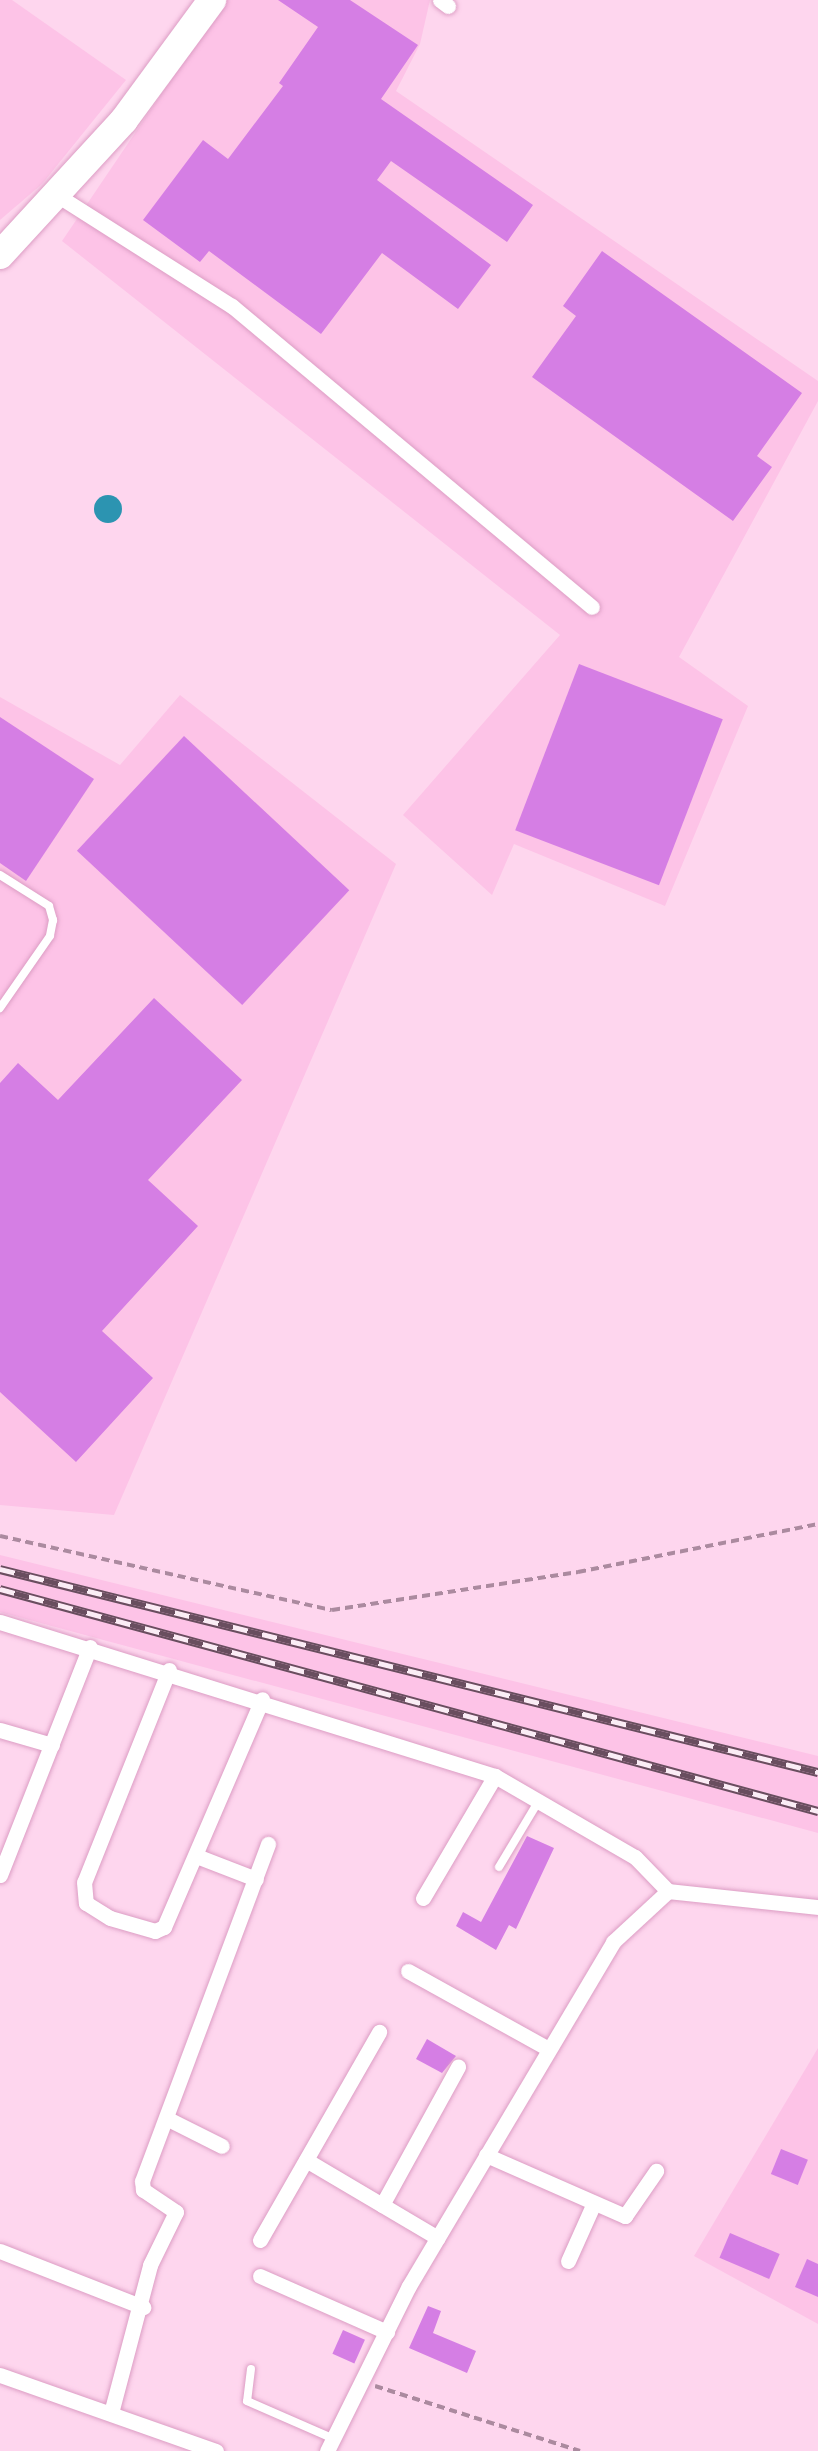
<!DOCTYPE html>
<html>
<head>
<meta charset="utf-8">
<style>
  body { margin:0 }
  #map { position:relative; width:818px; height:2451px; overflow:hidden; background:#fed6ee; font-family:Lora,serif }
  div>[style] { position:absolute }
  .built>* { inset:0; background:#fdc3e7 }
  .water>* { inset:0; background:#2c94b1 }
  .round { border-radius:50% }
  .building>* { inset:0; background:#d57ee4; transform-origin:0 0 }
  .path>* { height:4px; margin-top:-2px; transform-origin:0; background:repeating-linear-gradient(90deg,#ab8a9f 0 8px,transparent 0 13px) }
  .roads { filter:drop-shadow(0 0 2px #dc9dc4) drop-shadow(0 0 2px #dc9dc4) }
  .service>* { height:8px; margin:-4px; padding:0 4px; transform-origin:4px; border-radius:4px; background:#fff }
  .minor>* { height:15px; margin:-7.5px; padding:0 7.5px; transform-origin:7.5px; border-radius:7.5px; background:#fff }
  .trunk>* { height:28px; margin:-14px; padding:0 14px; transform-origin:14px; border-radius:14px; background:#fff }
  .rail>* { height:9px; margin-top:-4.5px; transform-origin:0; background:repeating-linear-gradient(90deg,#faedf5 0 15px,#694e5f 0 30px); box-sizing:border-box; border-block:2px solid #694e5f }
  span { translate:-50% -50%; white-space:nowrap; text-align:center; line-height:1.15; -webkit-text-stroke:10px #faedf5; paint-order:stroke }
</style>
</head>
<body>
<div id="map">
  <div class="built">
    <div style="clip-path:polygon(0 0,12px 0,126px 80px,42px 184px,0 220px)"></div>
    <div style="clip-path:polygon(225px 0,430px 0,420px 44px,396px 91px,818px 381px,818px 401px,679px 657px,748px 706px,665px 906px,514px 844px,492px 895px,403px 815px,560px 635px,62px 241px)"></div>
    <div style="clip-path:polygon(180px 695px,396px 864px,114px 1515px,0 1505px,0 697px,120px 765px)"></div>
    <div style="clip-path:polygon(0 1555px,818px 1756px,818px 1833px,0 1612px)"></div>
    <div style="clip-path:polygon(818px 2048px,818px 2324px,694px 2256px)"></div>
  </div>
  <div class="water">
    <div class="round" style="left:94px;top:495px;width:28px;height:28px"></div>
  </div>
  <div class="building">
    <div style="clip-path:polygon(278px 0,350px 0,418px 45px,381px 99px,533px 205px,507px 242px,391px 161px,377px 180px,491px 265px,458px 309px,382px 253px,321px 334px,209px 251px,200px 262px,143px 220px,203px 140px,228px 159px,283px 86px,279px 83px,318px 27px)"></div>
    <div style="clip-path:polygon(602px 251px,802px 393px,757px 456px,772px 467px,733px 521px,532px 377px,576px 316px,563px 306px)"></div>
    <div style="left:579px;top:664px;width:154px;height:178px;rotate:21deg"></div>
    <div style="clip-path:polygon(0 717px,94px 779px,26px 881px,0 863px)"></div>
    <div style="left:184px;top:736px;width:226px;height:157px;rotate:43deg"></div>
    <div style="clip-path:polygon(154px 998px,242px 1080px,148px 1180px,198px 1226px,102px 1331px,153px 1378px,76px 1462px,0 1392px,0 1083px,18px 1063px,58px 1100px)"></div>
    <div style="clip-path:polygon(527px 1836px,554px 1848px,516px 1929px,509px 1925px,496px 1950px,456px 1926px,463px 1912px,481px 1922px)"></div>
    <div style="clip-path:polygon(427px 2039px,456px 2056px,442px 2073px,416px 2059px)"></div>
    <div style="left:781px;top:2149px;width:29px;height:27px;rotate:22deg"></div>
    <div style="left:730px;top:2233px;width:54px;height:27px;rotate:23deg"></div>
    <div style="clip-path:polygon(807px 2259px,818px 2264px,818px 2297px,795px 2287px)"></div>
    <div style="clip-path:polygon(428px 2306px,441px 2311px,433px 2333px,476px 2351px,467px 2373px,409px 2348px)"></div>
    <div style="left:343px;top:2330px;width:24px;height:26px;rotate:24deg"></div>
  </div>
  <div class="path">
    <div style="left:0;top:1536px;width:340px;rotate:12.6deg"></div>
    <div style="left:332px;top:1610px;width:249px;rotate:-8.8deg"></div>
    <div style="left:578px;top:1572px;width:245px;rotate:-11.3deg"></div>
    <div style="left:375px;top:2386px;width:215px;rotate:17.6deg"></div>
  </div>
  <div class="roads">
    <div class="service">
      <div style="left:0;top:875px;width:58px;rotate:32.3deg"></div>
      <div style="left:49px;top:906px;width:15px;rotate:74deg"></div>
      <div style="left:53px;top:920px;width:16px;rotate:101deg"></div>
      <div style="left:50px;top:936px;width:88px;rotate:124.8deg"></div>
      <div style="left:499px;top:1867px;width:76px;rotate:-59deg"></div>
      <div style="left:251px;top:2369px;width:32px;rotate:97deg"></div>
      <div style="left:247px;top:2401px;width:95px;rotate:23.6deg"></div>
    </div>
    <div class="minor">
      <div style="left:440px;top:0;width:10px;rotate:37deg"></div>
      <div style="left:60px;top:197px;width:204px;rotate:32.4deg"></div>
      <div style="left:232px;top:306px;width:469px;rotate:39.9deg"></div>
      <div style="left:0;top:1622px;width:518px;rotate:17.28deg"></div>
      <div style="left:495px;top:1776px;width:162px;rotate:30.1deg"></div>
      <div style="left:635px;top:1857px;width:47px;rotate:45.9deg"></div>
      <div style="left:668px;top:1891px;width:151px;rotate:6.1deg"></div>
      <div style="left:169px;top:1670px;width:228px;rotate:111.8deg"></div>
      <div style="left:84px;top:1882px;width:21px;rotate:85deg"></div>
      <div style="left:86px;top:1903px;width:28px;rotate:32deg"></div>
      <div style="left:110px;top:1918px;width:47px;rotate:16.1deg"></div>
      <div style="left:155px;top:1931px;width:10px;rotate:-24deg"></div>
      <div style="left:164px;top:1927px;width:248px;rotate:-66.7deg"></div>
      <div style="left:0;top:1730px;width:54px;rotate:16.1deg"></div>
      <div style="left:199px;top:1857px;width:61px;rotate:21.1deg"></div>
      <div style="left:0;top:1875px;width:245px;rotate:-68.5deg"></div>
      <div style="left:423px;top:1898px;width:142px;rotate:-59.5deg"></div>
      <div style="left:408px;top:1971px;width:161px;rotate:29deg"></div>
      <div style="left:168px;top:2119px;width:60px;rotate:26.6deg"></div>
      <div style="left:486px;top:2155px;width:152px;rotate:23.7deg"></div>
      <div style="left:625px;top:2216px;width:55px;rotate:-55.4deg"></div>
      <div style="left:306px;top:2160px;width:153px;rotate:30.6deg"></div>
      <div style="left:382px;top:2205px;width:158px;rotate:-61.2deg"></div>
      <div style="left:260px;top:2240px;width:240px;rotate:-60.2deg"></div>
      <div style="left:0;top:2251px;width:154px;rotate:21.4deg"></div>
      <div style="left:568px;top:2261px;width:61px;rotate:-65.9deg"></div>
      <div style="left:260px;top:2276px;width:139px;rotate:23.8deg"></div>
      <div style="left:0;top:2375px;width:229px;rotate:19.4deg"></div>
      <div style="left:111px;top:2413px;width:153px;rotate:-75.2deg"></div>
      <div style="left:150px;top:2265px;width:59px;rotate:-63.9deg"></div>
      <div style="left:176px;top:2212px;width:40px;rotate:-146deg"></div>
      <div style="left:143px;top:2190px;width:9px;rotate:-96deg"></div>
      <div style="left:142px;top:2181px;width:360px;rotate:-69.5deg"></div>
      <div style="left:327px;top:2451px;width:184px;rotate:-63.6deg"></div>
      <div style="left:409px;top:2286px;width:400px;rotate:-59.3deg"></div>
      <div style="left:613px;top:1942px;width:75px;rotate:-42.8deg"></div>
    </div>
    <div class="trunk">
      <div style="left:0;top:255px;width:183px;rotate:-47.4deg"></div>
      <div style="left:124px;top:120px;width:149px;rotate:-53.7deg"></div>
    </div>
  </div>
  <div class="rail">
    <div style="left:0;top:1569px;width:843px;rotate:13.94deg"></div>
    <div style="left:0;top:1589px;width:848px;rotate:15.18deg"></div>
  </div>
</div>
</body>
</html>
